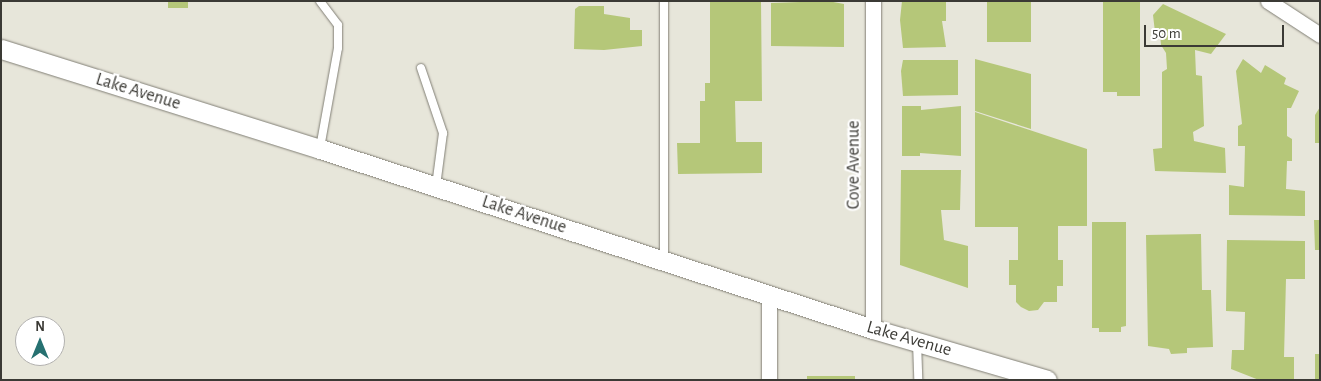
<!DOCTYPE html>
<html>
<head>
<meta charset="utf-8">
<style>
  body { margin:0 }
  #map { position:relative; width:1321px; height:381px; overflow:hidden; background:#e7e6da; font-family:"Alegreya Sans",sans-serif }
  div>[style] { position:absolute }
  .building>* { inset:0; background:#b5c779; transform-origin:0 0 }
  .roads { filter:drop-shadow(0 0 1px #817f75) drop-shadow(0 0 1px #817f75) }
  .service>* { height:8px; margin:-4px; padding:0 4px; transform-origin:4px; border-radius:4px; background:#fff }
  .minor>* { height:15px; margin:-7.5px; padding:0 7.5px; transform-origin:7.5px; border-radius:7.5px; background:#fff }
  .tertiary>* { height:19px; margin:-9.5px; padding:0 9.5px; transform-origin:9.5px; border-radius:9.5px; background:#fff }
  span { translate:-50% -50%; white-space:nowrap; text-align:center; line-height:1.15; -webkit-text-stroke:4.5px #fff; paint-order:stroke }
  .street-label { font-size:18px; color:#3b3a35 }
  .frame { position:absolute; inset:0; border:2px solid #3b3a35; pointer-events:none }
  .north { position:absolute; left:15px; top:316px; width:50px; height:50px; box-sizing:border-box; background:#fff; border:1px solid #b1b0ae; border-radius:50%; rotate:0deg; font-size:14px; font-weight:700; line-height:20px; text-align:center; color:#3b3a35 }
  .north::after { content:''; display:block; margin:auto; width:18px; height:22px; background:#267171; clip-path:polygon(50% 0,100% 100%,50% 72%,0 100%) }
  .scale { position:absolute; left:1144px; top:25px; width:140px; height:22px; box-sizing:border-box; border:2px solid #3b3a35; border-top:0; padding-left:6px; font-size:15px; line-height:18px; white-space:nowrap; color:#3b3a35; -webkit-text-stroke:4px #fff; paint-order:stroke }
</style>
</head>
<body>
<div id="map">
  <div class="building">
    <div style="left:168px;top:1px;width:20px;height:7px"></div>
    <div style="clip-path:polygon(710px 1px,761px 1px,762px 101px,735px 101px,736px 142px,762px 142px,762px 173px,678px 174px,677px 143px,700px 143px,700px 101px,705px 101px,705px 83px,710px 83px)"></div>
    <div style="clip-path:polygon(828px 1px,844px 4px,844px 47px,771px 46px,771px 3px)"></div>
    <div style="clip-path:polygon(902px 1px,946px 1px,946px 21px,942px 21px,946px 47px,903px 48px,900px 20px)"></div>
    <div style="left:987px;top:1px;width:44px;height:41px"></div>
    <div style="clip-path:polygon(1103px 1px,1140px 1px,1140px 96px,1117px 96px,1117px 92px,1103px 92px)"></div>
    <div style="clip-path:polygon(1163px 4px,1226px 34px,1211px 54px,1195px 50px,1196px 75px,1202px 76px,1204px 126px,1193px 132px,1194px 141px,1225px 148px,1226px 173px,1155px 171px,1153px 149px,1162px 148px,1162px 72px,1167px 69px,1166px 53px,1161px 45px,1160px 34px,1155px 32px,1153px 15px)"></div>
    <div style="clip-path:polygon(579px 6px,604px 6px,604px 14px,630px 18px,630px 30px,642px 30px,642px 46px,604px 50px,574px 49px,575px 9px)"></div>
    <div style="clip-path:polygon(975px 59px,1031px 74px,1031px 129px,975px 111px)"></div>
    <div style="clip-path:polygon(1243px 59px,1261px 73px,1265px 65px,1286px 78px,1284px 84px,1299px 91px,1291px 108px,1287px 108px,1287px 136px,1292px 139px,1292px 161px,1287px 161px,1286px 189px,1305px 191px,1305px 216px,1229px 215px,1229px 185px,1244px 187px,1245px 146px,1238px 146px,1238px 126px,1242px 124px,1236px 71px)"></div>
    <div style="clip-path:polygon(903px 60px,958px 60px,958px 95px,903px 96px,901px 71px)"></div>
    <div style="clip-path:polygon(902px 106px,921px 106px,921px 110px,961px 106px,961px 156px,920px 153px,920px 156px,902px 156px)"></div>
    <div style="clip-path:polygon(1320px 107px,1320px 143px,1315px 143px,1315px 115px)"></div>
    <div style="clip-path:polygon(975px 112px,1087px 149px,1087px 226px,1058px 226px,1058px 260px,1063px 260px,1063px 286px,1057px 286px,1057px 302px,1044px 302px,1038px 310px,1029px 311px,1021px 307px,1016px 302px,1016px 285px,1009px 285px,1009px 260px,1018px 260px,1018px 227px,975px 227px)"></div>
    <div style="clip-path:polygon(901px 170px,961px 170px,960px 210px,941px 210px,944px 240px,968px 246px,968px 288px,900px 265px)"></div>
    <div style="clip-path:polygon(1314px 220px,1320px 220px,1320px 250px,1315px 250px)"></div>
    <div style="clip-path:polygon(1092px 222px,1126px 222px,1126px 326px,1121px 327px,1121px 332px,1099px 332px,1099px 328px,1092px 328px)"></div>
    <div style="clip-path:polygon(1201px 234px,1202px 290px,1211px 290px,1213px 347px,1187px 348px,1187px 353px,1171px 354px,1169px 349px,1148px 346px,1146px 235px)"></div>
    <div style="clip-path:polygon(1227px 240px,1305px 241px,1305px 279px,1286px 279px,1284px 357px,1294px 357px,1294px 380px,1259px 380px,1231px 369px,1232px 350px,1244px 350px,1245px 312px,1226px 311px)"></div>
    <div style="left:1315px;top:354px;width:5px;height:26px"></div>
    <div style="left:807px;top:376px;width:48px;height:4px"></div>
  </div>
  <div class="roads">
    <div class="service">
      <div style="left:664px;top:1px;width:258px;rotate:90deg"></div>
      <div style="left:421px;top:68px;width:69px;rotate:71.3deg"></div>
      <div style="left:443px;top:133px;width:53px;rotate:97.5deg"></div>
      <div style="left:320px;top:148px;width:102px;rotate:-79.8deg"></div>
      <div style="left:338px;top:48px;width:23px;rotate:-90deg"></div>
      <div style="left:338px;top:25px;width:30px;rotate:-127deg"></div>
      <div style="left:917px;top:342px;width:38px;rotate:88deg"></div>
    </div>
    <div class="minor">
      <div style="left:873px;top:1px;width:328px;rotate:90deg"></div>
      <div style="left:1268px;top:1px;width:62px;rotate:33.2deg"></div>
      <div style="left:769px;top:380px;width:85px;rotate:-90deg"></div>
    </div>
    <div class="tertiary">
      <div style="left:1px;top:49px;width:334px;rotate:17.4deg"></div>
      <div style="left:320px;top:149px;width:582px;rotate:18.03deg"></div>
      <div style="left:873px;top:329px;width:181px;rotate:16.3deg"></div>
    </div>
  </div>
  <div class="street-label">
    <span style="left:138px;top:92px;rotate:17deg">Lake Avenue</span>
    <span style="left:854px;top:165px;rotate:-90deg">Cove Avenue</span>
    <span style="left:524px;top:215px;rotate:18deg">Lake Avenue</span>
    <span style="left:909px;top:339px;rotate:16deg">Lake Avenue</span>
  </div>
  <div class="frame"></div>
  <div class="north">N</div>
  <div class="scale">50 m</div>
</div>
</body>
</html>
